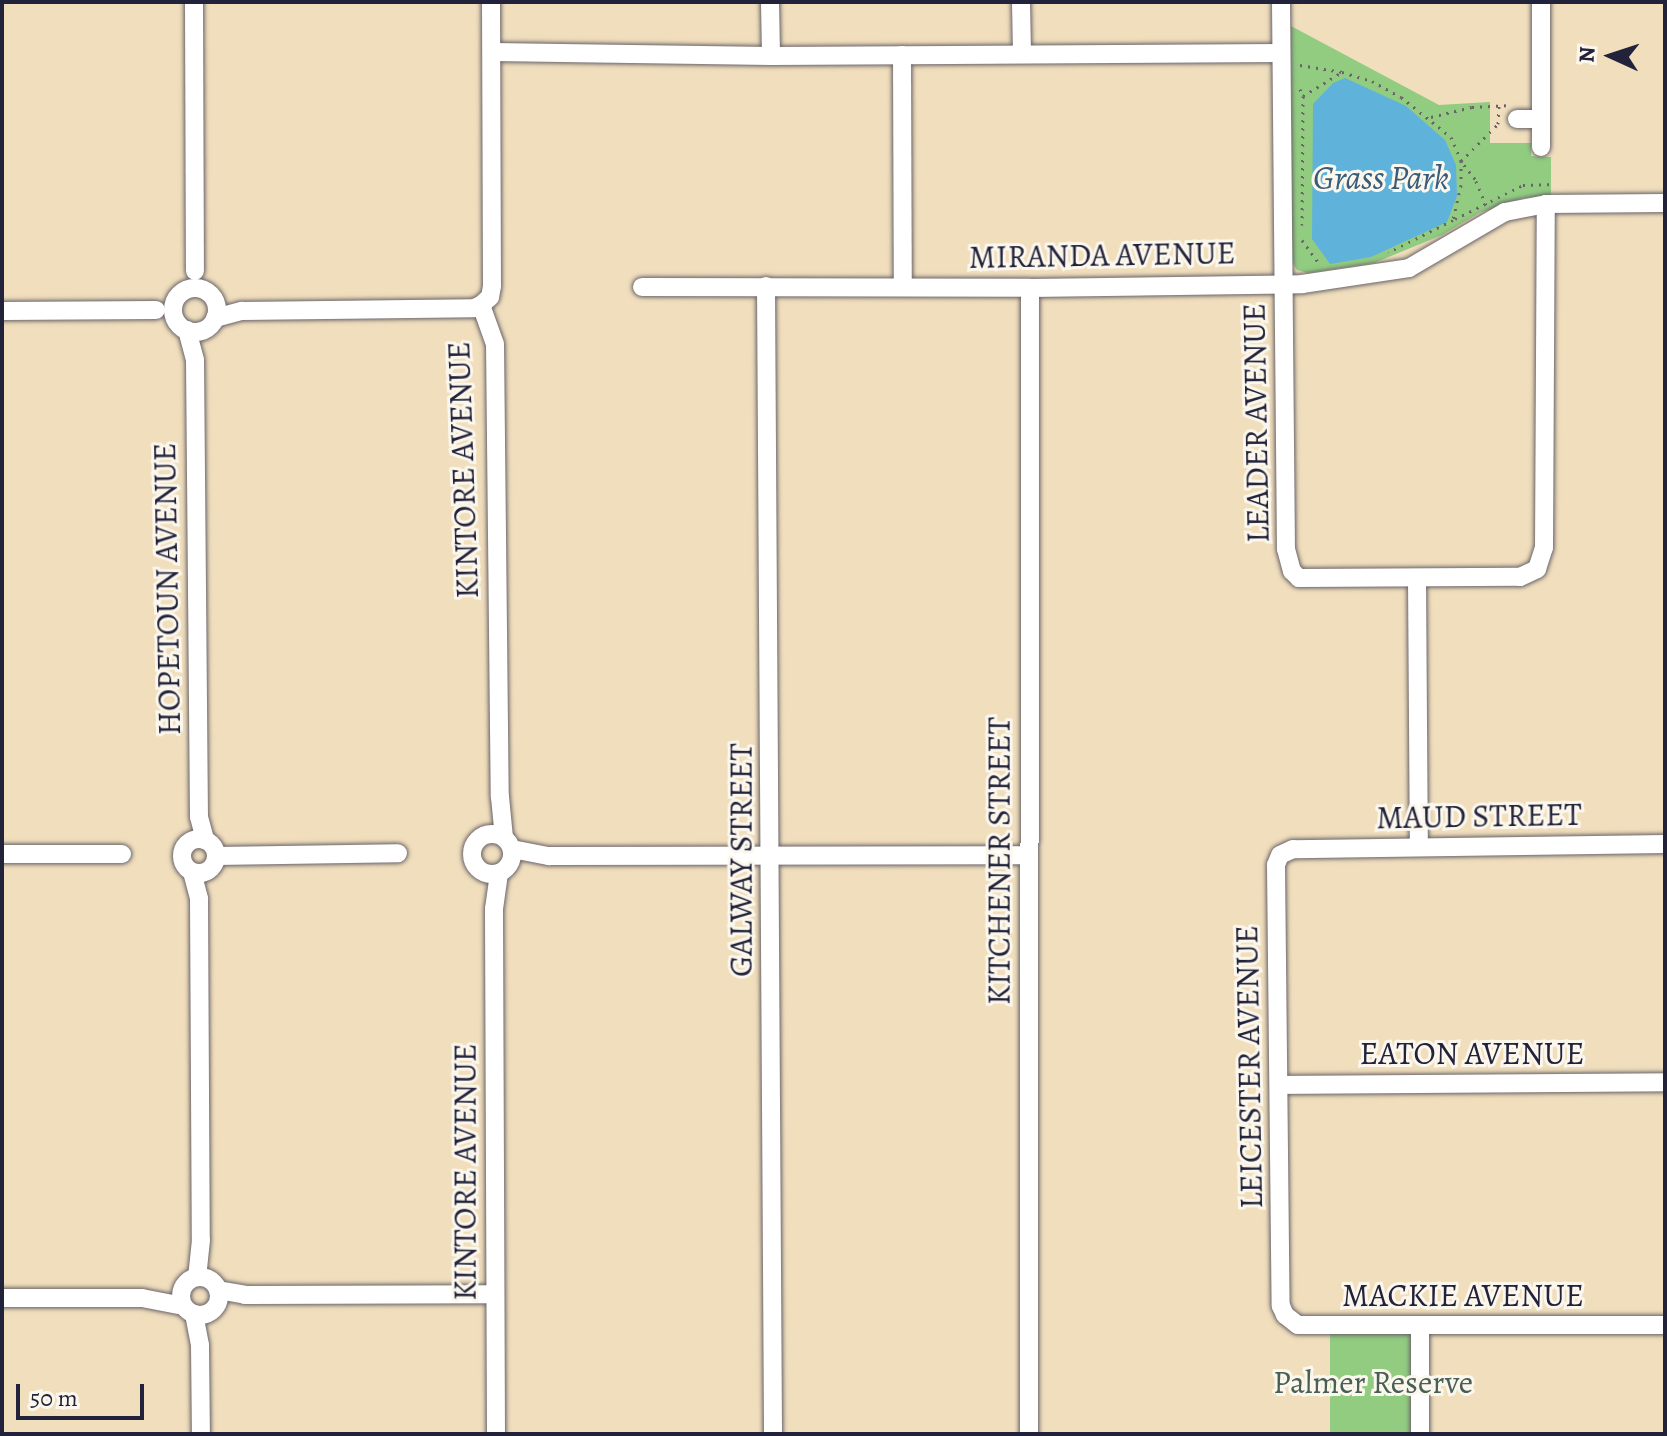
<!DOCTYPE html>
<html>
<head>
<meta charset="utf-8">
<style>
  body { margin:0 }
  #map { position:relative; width:1667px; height:1436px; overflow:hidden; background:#f0debd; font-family:Alegreya,serif }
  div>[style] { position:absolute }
  .green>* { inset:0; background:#91cc81; transform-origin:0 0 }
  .water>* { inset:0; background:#5fb3db }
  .path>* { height:3px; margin-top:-1.5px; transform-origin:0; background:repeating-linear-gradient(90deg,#6a6468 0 2px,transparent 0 8px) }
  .roads { filter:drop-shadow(0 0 2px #6a6468) drop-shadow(0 0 2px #6a6468) }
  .minor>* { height:18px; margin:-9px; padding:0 9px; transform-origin:9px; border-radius:9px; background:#fff }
  .minor>.ring { margin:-9px; padding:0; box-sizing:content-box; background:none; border:18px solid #fff; border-radius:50% }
  span { translate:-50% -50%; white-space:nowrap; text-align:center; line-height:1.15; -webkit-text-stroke:6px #fbf7ec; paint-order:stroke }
  .street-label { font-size:32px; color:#22223b }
  .park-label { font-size:32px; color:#495e54 }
  .water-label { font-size:34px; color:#3a5c7b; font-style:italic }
  .frame { position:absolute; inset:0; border:4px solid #22223b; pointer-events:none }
  .north { position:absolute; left:1571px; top:16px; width:80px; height:80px; -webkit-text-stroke:6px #fbf7ec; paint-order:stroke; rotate:273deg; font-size:22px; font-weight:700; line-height:32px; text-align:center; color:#22223b }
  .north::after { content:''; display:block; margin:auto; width:28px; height:36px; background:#22223b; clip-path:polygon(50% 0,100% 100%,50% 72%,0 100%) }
  .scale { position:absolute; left:16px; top:1384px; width:128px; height:36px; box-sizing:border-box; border:4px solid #22223b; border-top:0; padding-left:10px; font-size:24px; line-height:28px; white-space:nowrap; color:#22223b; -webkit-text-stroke:6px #fbf7ec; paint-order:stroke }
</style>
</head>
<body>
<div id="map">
  <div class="green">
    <div style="clip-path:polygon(1291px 26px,1439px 105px,1490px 102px,1490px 143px,1531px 143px,1531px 156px,1551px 157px,1551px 196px,1523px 198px,1479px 213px,1442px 235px,1374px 263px,1308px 273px,1297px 270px,1292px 262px)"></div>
    <div style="left:1330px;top:1330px;width:87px;height:104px"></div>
  </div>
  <div class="water">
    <div style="clip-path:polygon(1345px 78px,1406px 106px,1445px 140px,1456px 165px,1457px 196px,1447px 222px,1371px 257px,1330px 264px,1312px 239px,1313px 104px,1333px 83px)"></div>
  </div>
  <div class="path">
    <div style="left:1300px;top:65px;width:43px;rotate:9.5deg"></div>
    <div style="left:1300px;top:89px;width:8px;rotate:67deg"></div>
    <div style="left:1303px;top:96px;width:129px;rotate:90.4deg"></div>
    <div style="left:1303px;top:96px;width:46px;rotate:-31.6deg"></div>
    <div style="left:1342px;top:72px;width:31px;rotate:17deg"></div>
    <div style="left:1372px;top:81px;width:33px;rotate:29deg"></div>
    <div style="left:1401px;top:97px;width:64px;rotate:38.7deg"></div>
    <div style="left:1451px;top:137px;width:26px;rotate:67deg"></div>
    <div style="left:1461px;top:161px;width:24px;rotate:90deg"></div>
    <div style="left:1461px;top:185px;width:36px;rotate:103deg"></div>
    <div style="left:1453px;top:220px;width:72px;rotate:153.4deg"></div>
    <div style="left:1431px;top:117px;width:42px;rotate:-13.7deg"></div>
    <div style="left:1472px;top:107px;width:34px;rotate:-3deg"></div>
    <div style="left:1486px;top:205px;width:28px;rotate:-113deg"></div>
    <div style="left:1475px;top:179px;width:23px;rotate:-128deg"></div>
    <div style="left:1461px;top:161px;width:52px;rotate:-45deg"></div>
    <div style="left:1498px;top:124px;width:18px;rotate:-87deg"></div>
    <div style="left:1455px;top:219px;width:76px;rotate:-26.6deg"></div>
    <div style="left:1523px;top:185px;width:32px;rotate:-2deg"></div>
    <div style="left:1302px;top:240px;width:29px;rotate:54deg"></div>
  </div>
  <div class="roads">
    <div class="minor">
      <div style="left:194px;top:2px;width:269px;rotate:89.8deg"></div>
      <div style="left:491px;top:2px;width:284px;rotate:89.8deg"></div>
      <div style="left:492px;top:286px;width:11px;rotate:100deg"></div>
      <div style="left:490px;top:297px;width:12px;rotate:138deg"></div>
      <div style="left:481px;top:305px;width:41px;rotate:70.3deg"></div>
      <div style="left:495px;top:344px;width:453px;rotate:89.4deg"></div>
      <div style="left:500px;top:797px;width:41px;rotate:84.4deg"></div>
      <div style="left:770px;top:2px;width:54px;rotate:88.9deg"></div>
      <div style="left:1021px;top:2px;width:52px;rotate:88.9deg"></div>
      <div style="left:1281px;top:2px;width:547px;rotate:89.48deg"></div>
      <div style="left:1286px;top:549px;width:23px;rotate:75deg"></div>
      <div style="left:1292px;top:571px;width:10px;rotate:45deg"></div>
      <div style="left:1299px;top:578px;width:221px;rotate:-0.3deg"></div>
      <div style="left:1520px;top:577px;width:19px;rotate:-25deg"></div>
      <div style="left:1537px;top:569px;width:22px;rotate:-72deg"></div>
      <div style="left:1544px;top:548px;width:344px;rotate:-89.7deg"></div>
      <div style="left:1541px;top:2px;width:145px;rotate:90deg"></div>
      <div style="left:492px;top:52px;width:279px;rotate:0.8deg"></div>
      <div style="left:771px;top:56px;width:510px;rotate:-0.34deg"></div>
      <div style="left:902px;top:55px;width:230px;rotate:89.8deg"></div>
      <div style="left:1517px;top:119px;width:24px"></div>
      <div style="left:766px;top:286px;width:1148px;rotate:89.65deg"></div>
      <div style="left:642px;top:287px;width:388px;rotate:0.1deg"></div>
      <div style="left:1030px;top:288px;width:272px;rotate:-0.8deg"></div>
      <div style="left:1302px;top:284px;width:108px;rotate:-8.5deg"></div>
      <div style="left:1409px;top:268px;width:111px;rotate:-30.3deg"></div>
      <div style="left:1505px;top:212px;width:42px;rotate:-11deg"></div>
      <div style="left:1546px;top:204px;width:119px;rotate:-0.5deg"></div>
      <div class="ring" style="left:173px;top:288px;width:26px;height:26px"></div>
      <div style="left:2px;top:311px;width:154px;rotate:-0.4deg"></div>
      <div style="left:215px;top:318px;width:28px;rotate:-15deg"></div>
      <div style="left:242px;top:311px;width:232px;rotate:-0.7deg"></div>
      <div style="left:474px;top:308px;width:8px;rotate:-23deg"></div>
      <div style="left:187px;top:330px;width:31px;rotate:75deg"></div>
      <div style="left:195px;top:360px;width:457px;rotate:89.5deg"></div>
      <div style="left:199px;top:817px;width:24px;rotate:75deg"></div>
      <div style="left:1417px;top:579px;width:266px;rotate:89.6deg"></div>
      <div class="ring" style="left:472px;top:834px;width:22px;height:22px"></div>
      <div class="ring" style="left:182px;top:839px;width:16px;height:16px"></div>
      <div style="left:1665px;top:844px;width:372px;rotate:179.2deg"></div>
      <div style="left:1293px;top:849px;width:14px;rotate:155deg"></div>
      <div style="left:1280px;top:855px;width:11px;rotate:112deg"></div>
      <div style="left:1276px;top:865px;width:441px;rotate:89.4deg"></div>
      <div style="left:1281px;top:1306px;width:10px;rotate:66deg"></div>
      <div style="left:1285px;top:1315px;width:16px;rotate:38deg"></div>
      <div style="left:1298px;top:1325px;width:367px"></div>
      <div style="left:512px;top:849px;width:38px;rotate:11deg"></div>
      <div style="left:549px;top:856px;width:480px;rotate:-0.1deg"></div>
      <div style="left:2px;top:854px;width:120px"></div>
      <div style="left:216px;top:856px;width:182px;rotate:-0.9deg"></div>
      <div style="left:192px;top:872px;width:28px;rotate:75deg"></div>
      <div style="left:199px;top:899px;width:341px;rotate:89.7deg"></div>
      <div style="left:201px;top:1240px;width:36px;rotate:96deg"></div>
      <div style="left:1279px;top:1085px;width:386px;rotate:-0.4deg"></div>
      <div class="ring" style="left:181px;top:1277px;width:20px;height:20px"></div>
      <div style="left:218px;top:1290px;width:27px;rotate:10deg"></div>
      <div style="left:245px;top:1295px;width:250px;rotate:-0.2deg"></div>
      <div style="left:2px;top:1298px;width:140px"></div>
      <div style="left:142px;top:1298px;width:42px;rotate:11deg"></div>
      <div style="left:194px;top:1314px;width:32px;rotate:79deg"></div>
      <div style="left:200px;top:1345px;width:89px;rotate:89.4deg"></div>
      <div style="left:496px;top:1434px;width:525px;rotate:-90.22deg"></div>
      <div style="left:494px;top:909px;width:36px;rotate:-82deg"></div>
      <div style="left:1029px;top:1434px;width:1146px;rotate:-89.95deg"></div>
      <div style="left:1420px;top:1434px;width:108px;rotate:-90deg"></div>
    </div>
  </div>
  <div class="street-label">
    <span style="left:1102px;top:255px;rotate:-1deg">MIRANDA AVENUE</span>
    <span style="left:1256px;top:423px;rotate:-91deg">LEADER AVENUE</span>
    <span style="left:463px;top:470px;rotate:-92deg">KINTORE AVENUE</span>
    <span style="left:167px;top:589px;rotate:-91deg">HOPETOUN AVENUE</span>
    <span style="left:1479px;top:816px;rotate:-1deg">MAUD STREET</span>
    <span style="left:741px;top:860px;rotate:-90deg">GALWAY STREET</span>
    <span style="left:999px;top:861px;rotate:-90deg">KITCHENER STREET</span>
    <span style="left:1472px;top:1053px">EATON AVENUE</span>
    <span style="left:1249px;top:1067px;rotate:-91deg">LEICESTER AVENUE</span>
    <span style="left:465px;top:1172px;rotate:-90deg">KINTORE AVENUE</span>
    <span style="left:1463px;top:1295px">MACKIE AVENUE</span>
  </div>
  <div class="park-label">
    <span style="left:1373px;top:1382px">Palmer Reserve</span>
  </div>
  <div class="water-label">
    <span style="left:1381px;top:178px">Grass Park</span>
  </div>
  <div class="frame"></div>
  <div class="north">N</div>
  <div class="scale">50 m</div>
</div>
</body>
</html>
